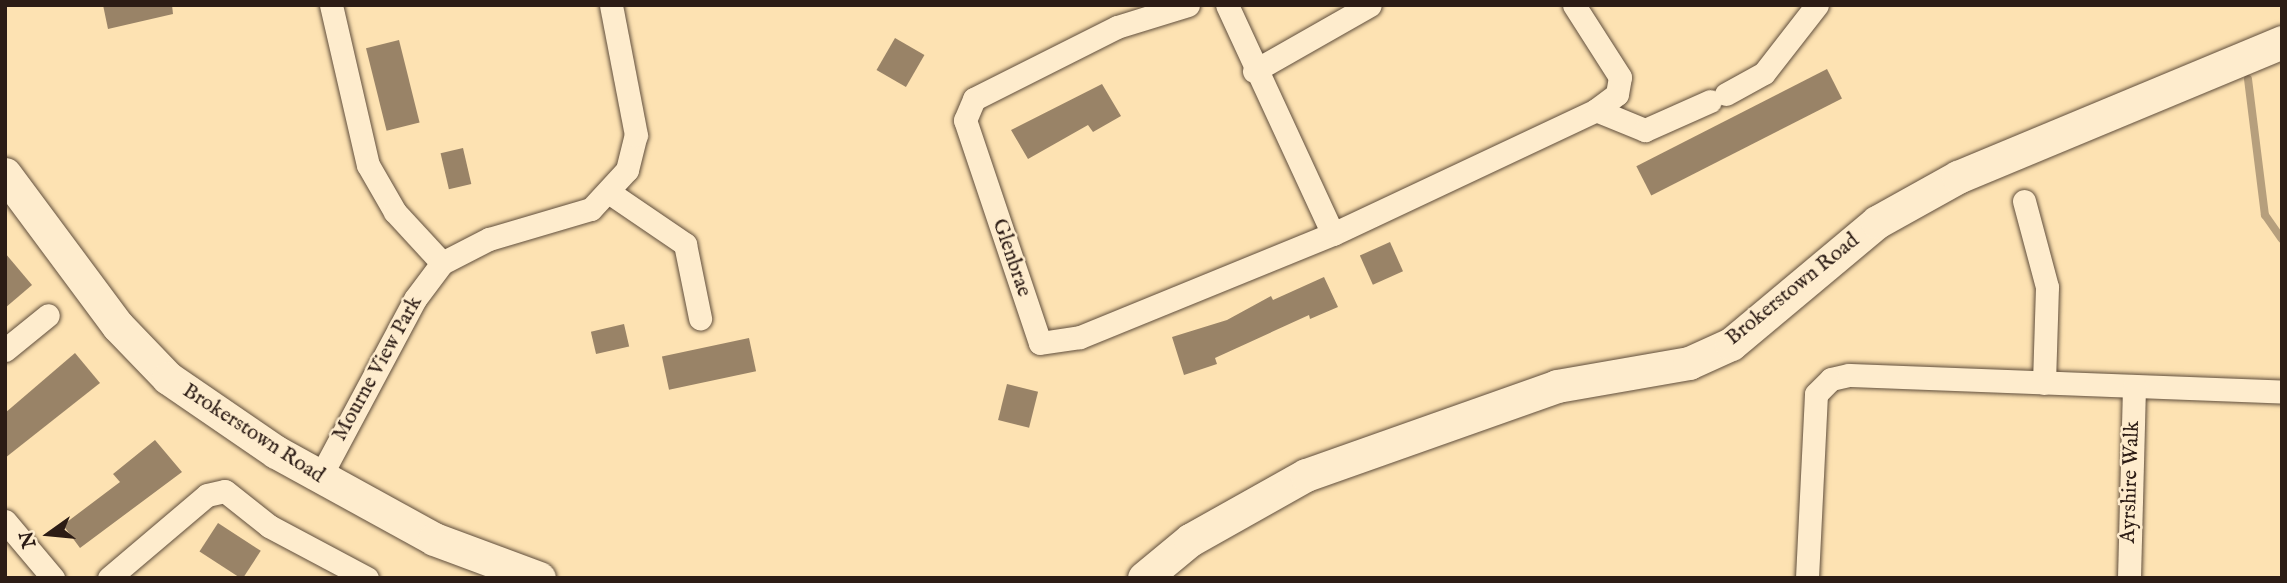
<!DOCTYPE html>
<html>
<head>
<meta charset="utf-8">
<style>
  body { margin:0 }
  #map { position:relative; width:2287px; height:583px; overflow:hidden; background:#fde2b2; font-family:"IM FELL English",serif }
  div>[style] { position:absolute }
  .stream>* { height:8px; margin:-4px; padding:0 4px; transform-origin:4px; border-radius:4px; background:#b69f7d }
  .building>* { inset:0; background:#998367; transform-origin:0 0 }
  .roads { filter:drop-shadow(0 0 2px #604e3c) drop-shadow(0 0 2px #604e3c) }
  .street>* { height:23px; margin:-11.5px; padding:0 11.5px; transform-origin:11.5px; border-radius:11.5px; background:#feeccd }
  .secondary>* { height:33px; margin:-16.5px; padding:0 16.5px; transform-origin:16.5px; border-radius:16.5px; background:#feeccd }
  span { translate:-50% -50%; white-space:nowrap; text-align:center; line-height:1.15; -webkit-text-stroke:5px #feeccd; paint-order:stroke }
  .street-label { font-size:21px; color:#2c1c15 }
  .frame { position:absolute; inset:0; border:7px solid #2c1c15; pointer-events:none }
  .north { position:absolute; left:14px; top:499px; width:70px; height:70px; -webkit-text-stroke:5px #feeccd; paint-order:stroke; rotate:255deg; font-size:19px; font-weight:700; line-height:28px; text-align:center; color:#2c1c15 }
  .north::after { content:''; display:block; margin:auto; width:24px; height:32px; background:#2c1c15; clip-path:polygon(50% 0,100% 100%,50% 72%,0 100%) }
</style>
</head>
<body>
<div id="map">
  <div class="stream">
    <div style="left:2248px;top:79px;width:137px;rotate:82.9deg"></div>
    <div style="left:2265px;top:215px;width:29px;rotate:55deg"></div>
  </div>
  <div class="building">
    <div style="clip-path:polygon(103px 5px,172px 5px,173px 14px,108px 29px)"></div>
    <div style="left:895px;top:38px;width:34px;height:37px;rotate:30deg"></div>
    <div style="left:399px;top:40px;width:85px;height:34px;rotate:76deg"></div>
    <div style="left:1827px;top:69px;width:33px;height:214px;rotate:63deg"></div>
    <div style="clip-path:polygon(1102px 84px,1121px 116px,1093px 132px,1088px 125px,1028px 159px,1011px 130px)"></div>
    <div style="left:463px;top:148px;width:37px;height:23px;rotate:77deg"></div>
    <div style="left:1390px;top:242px;width:32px;height:33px;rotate:66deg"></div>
    <div style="clip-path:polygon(5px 253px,32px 285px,5px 308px)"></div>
    <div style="clip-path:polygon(1324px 277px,1338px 307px,1310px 319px,1309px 315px,1215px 358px,1217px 364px,1184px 375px,1172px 337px,1227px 320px,1271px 296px,1273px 300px)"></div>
    <div style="left:624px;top:324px;width:23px;height:34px;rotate:77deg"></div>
    <div style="left:749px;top:338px;width:34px;height:89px;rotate:78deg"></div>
    <div style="clip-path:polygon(75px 353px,100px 383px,5px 458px,5px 413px)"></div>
    <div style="left:1007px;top:384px;width:32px;height:37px;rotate:14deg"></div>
    <div style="clip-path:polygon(155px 440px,182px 472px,80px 548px,63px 525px,120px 482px,113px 474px)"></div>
    <div style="left:218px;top:523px;width:51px;height:34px;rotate:33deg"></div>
  </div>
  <div class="roads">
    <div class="street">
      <div style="left:331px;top:5px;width:164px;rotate:77deg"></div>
      <div style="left:368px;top:165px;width:54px;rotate:60.1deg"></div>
      <div style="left:395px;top:212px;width:69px;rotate:47.3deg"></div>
      <div style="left:1188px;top:5px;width:74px;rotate:162.8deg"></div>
      <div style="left:1117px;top:27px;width:160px;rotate:153.3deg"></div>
      <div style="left:974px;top:99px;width:23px;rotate:113deg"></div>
      <div style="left:965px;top:120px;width:235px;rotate:71.4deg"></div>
      <div style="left:1040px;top:343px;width:40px;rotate:-8.5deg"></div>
      <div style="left:1080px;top:337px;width:273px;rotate:-22.2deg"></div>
      <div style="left:1333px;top:234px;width:291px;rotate:-25.2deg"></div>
      <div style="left:1596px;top:110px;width:26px;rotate:-37deg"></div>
      <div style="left:1617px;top:94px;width:17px;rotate:-80deg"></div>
      <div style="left:1620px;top:77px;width:85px;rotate:-122.6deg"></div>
      <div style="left:1227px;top:5px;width:252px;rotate:65.2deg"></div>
      <div style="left:1254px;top:71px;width:133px;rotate:-29.6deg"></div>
      <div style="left:1726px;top:94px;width:43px;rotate:-28.9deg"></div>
      <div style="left:1764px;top:73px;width:86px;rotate:-52.1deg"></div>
      <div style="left:1596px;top:110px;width:53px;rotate:22.2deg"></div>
      <div style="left:1645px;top:130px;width:71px;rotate:-24deg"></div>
      <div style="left:610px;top:193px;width:91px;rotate:34.2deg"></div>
      <div style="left:685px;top:244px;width:76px;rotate:78.5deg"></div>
      <div style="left:2024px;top:201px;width:89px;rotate:75deg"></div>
      <div style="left:2047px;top:287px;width:96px;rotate:91.8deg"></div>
      <div style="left:5px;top:350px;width:55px;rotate:-39.1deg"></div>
      <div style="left:320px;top:477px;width:202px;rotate:-61.9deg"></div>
      <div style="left:415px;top:299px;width:45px;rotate:-53.1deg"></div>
      <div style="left:442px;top:263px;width:53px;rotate:-27.1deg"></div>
      <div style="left:489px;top:239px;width:106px;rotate:-16.4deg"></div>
      <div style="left:591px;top:209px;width:53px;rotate:-47.3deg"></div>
      <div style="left:627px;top:170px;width:36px;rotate:-76deg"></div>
      <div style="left:636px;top:135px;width:132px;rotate:-100.9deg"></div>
      <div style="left:5px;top:521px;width:75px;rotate:49.9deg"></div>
      <div style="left:109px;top:578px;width:128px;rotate:-40.3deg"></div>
      <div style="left:207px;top:495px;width:18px;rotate:-13deg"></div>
      <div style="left:225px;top:491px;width:56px;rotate:38.5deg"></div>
      <div style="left:269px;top:526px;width:111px;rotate:28deg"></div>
      <div style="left:1807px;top:578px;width:184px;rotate:-87.2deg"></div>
      <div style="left:1816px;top:394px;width:21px;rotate:-45deg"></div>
      <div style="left:1831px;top:379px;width:18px;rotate:-13deg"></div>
      <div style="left:1849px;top:375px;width:433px;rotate:2.2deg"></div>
      <div style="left:2129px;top:578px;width:192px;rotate:-88.5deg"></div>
    </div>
    <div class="secondary">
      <div style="left:5px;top:174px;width:189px;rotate:53.4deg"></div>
      <div style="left:118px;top:326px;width:72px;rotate:46.1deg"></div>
      <div style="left:168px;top:378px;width:131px;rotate:34.4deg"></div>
      <div style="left:276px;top:452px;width:180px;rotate:28.8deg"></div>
      <div style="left:434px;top:539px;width:112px;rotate:20.4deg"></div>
      <div style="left:1144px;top:578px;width:60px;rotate:-39.6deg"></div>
      <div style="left:1190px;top:540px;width:133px;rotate:-29.3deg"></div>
      <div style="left:1306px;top:475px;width:266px;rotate:-19.5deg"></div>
      <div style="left:1557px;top:386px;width:134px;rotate:-9.9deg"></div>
      <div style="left:1689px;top:363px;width:46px;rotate:-24.3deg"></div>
      <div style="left:1731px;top:344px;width:190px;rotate:-39.9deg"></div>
      <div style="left:1877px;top:222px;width:93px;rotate:-29.1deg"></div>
      <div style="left:1958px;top:177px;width:351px;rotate:-22.6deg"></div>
    </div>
  </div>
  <div class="street-label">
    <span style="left:1011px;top:258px;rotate:71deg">Glenbrae</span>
    <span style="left:1793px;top:290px;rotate:-39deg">Brokerstown Road</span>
    <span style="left:378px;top:369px;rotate:-61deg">Mourne View Park</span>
    <span style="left:253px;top:434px;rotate:33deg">Brokerstown Road</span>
    <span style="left:2131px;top:482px;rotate:-88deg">Ayrshire Walk</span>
  </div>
  <div class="frame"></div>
  <div class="north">N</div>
</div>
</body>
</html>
